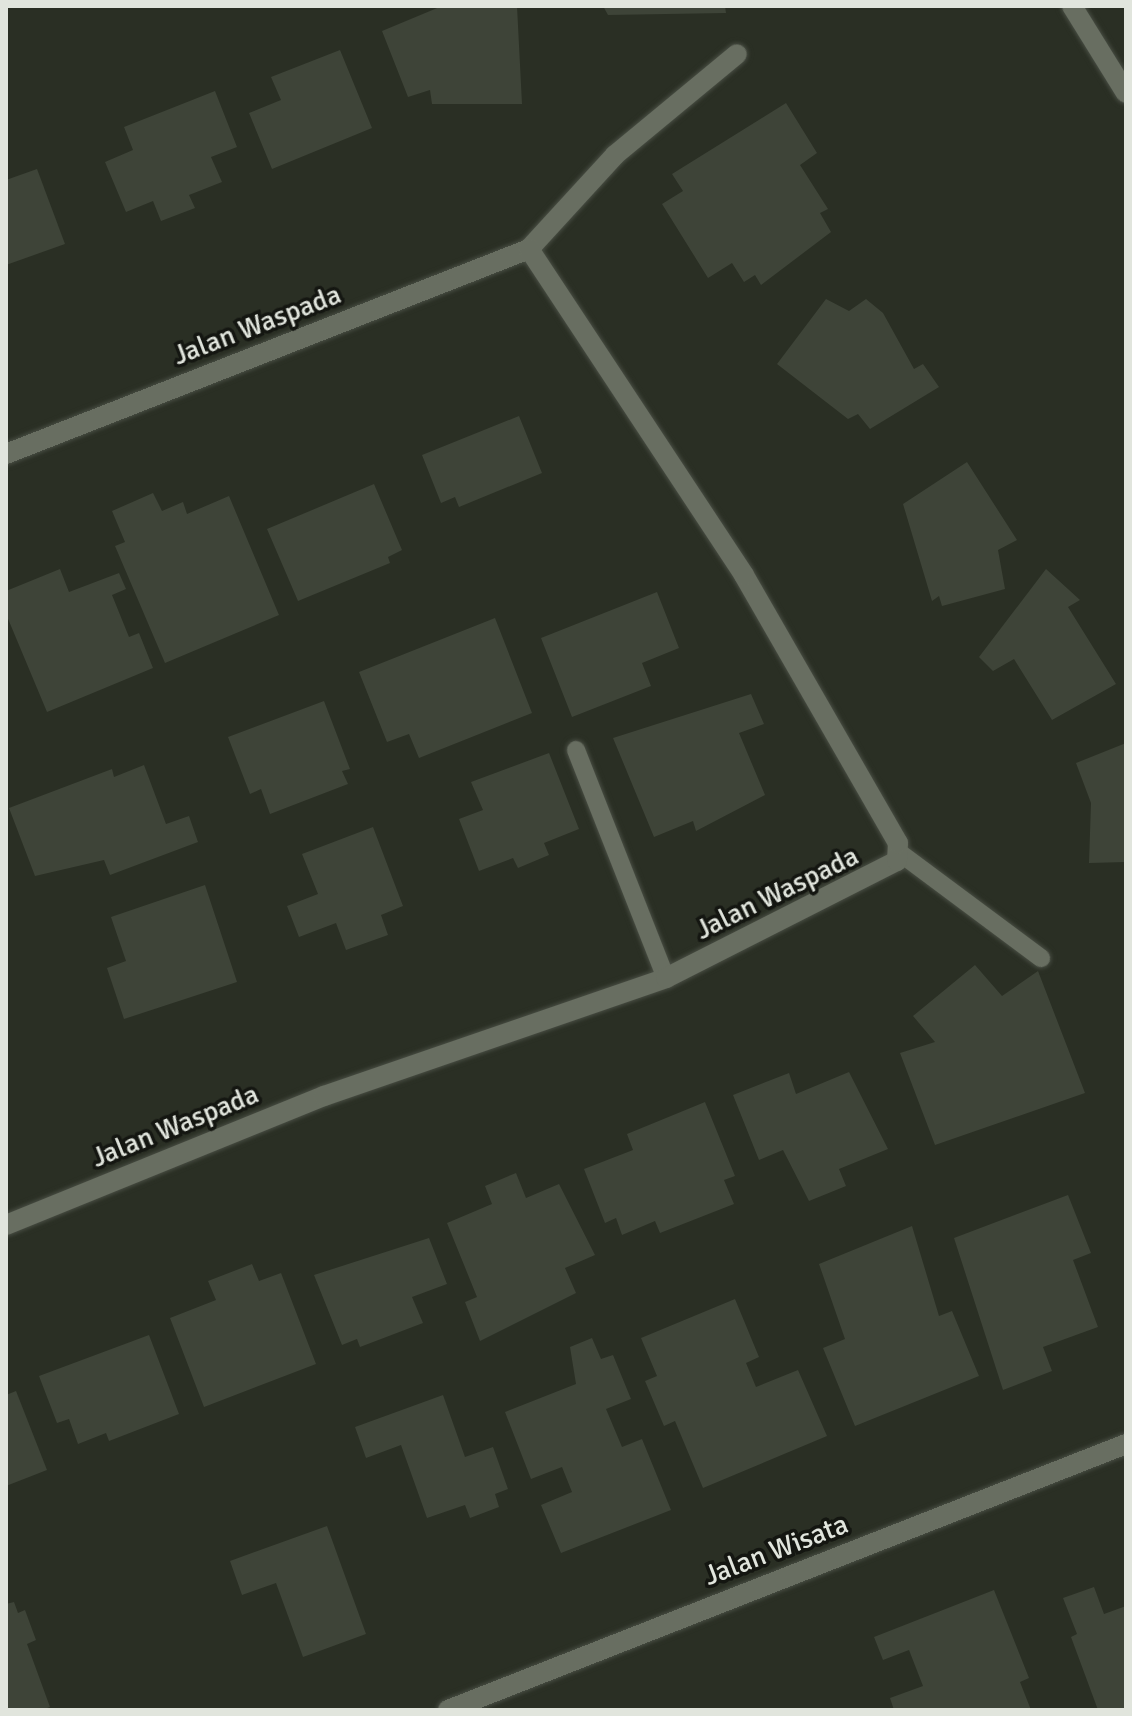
<!DOCTYPE html>
<html>
<head>
<meta charset="utf-8">
<style>
  body { margin:0 }
  #map { position:relative; width:1132px; height:1716px; overflow:hidden; background:#2a2f24; font-family:Signika,sans-serif }
  div>[style] { position:absolute }
  .building>* { inset:0; background:#3e4438 }
  .roads { filter:drop-shadow(0 0 2px #484d43) drop-shadow(0 0 2px #484d43) }
  .service>* { height:18px; margin:-9px; padding:0 9px; transform-origin:9px; border-radius:9px; background:#686e61 }
  .minor>* { height:20px; margin:-10px; padding:0 10px; transform-origin:10px; border-radius:10px; background:#686e61 }
  .tertiary>* { height:20px; margin:-10px; padding:0 10px; transform-origin:10px; border-radius:10px; background:#686e61 }
  span { translate:-50% -50%; white-space:nowrap; text-align:center; line-height:1.15; -webkit-text-stroke:7px #141611; paint-order:stroke }
  .street-label { font-size:28px; color:#e1e5dd }
  .frame { position:absolute; inset:0; border:8px solid #e1e5dd; pointer-events:none }
</style>
</head>
<body>
<div id="map">
  <div class="building">
    <div style="clip-path:polygon(442px 6px,517px 6px,522px 104px,432px 104px,430px 90px,408px 97px,382px 31px)"></div>
    <div style="clip-path:polygon(603px 6px,725px 6px,726px 13px,608px 15px)"></div>
    <div style="clip-path:polygon(340px 50px,372px 128px,272px 169px,249px 113px,281px 100px,271px 77px)"></div>
    <div style="clip-path:polygon(215px 91px,237px 147px,211px 157px,222px 182px,189px 195px,195px 208px,161px 221px,153px 201px,126px 212px,105px 162px,133px 150px,124px 127px)"></div>
    <div style="clip-path:polygon(786px 103px,817px 153px,800px 165px,828px 209px,820px 213px,831px 232px,761px 285px,755px 275px,744px 282px,732px 263px,708px 278px,662px 204px,683px 191px,672px 174px)"></div>
    <div style="clip-path:polygon(37px 169px,65px 244px,6px 265px,6px 180px)"></div>
    <div style="clip-path:polygon(826px 299px,849px 311px,866px 299px,883px 313px,914px 369px,923px 364px,939px 387px,870px 429px,858px 414px,848px 419px,777px 364px)"></div>
    <div style="clip-path:polygon(519px 416px,542px 473px,459px 507px,455px 497px,441px 503px,422px 455px)"></div>
    <div style="clip-path:polygon(967px 462px,1017px 540px,998px 550px,1005px 589px,942px 606px,939px 596px,932px 601px,903px 504px)"></div>
    <div style="clip-path:polygon(374px 484px,402px 550px,388px 557px,390px 563px,298px 601px,267px 529px)"></div>
    <div style="clip-path:polygon(153px 493px,162px 511px,183px 502px,187px 514px,229px 496px,279px 615px,165px 663px,115px 546px,125px 542px,112px 511px)"></div>
    <div style="clip-path:polygon(60px 569px,69px 592px,119px 573px,126px 589px,112px 595px,129px 637px,139px 633px,153px 668px,47px 712px,6px 614px,6px 591px)"></div>
    <div style="clip-path:polygon(1046px 569px,1080px 600px,1068px 607px,1116px 684px,1052px 720px,1014px 659px,993px 671px,979px 657px)"></div>
    <div style="clip-path:polygon(657px 592px,679px 648px,642px 663px,651px 686px,572px 717px,541px 638px)"></div>
    <div style="clip-path:polygon(495px 618px,532px 713px,419px 758px,409px 734px,387px 742px,359px 672px)"></div>
    <div style="clip-path:polygon(751px 694px,764px 724px,739px 733px,765px 795px,696px 831px,693px 821px,654px 837px,613px 738px)"></div>
    <div style="clip-path:polygon(324px 701px,350px 769px,342px 771px,348px 784px,270px 814px,261px 789px,250px 794px,228px 737px)"></div>
    <div style="clip-path:polygon(1126px 743px,1126px 862px,1089px 863px,1091px 803px,1076px 763px)"></div>
    <div style="clip-path:polygon(549px 753px,579px 829px,544px 843px,549px 855px,518px 868px,513px 858px,479px 871px,459px 819px,483px 810px,471px 782px)"></div>
    <div style="clip-path:polygon(144px 765px,166px 824px,189px 816px,198px 842px,110px 875px,104px 860px,35px 876px,9px 808px,112px 769px,114px 777px)"></div>
    <div style="clip-path:polygon(373px 827px,403px 906px,381px 915px,388px 935px,346px 950px,336px 923px,299px 937px,287px 906px,318px 894px,302px 854px)"></div>
    <div style="clip-path:polygon(205px 885px,237px 982px,124px 1019px,107px 968px,126px 961px,111px 917px)"></div>
    <div style="clip-path:polygon(975px 965px,1002px 996px,1038px 971px,1085px 1093px,935px 1145px,900px 1053px,935px 1042px,913px 1016px)"></div>
    <div style="clip-path:polygon(849px 1072px,888px 1149px,839px 1169px,846px 1186px,809px 1201px,783px 1150px,759px 1160px,733px 1095px,789px 1073px,796px 1094px)"></div>
    <div style="clip-path:polygon(705px 1102px,735px 1176px,724px 1180px,734px 1204px,660px 1233px,655px 1221px,622px 1235px,616px 1218px,605px 1223px,584px 1169px,633px 1150px,627px 1134px)"></div>
    <div style="clip-path:polygon(516px 1173px,526px 1198px,559px 1184px,595px 1255px,565px 1268px,576px 1293px,480px 1341px,465px 1302px,477px 1297px,447px 1223px,492px 1204px,485px 1186px)"></div>
    <div style="clip-path:polygon(1068px 1195px,1091px 1253px,1073px 1260px,1098px 1327px,1043px 1347px,1052px 1371px,1003px 1390px,954px 1238px)"></div>
    <div style="clip-path:polygon(912px 1226px,939px 1316px,952px 1311px,979px 1376px,855px 1426px,823px 1348px,845px 1339px,819px 1264px)"></div>
    <div style="clip-path:polygon(429px 1238px,447px 1284px,412px 1297px,423px 1323px,360px 1347px,357px 1339px,342px 1345px,314px 1275px)"></div>
    <div style="clip-path:polygon(252px 1264px,259px 1281px,281px 1273px,316px 1364px,204px 1407px,170px 1318px,216px 1300px,208px 1281px)"></div>
    <div style="clip-path:polygon(735px 1299px,759px 1357px,746px 1363px,756px 1387px,798px 1370px,827px 1436px,703px 1488px,675px 1421px,664px 1426px,645px 1381px,657px 1376px,641px 1338px)"></div>
    <div style="clip-path:polygon(149px 1335px,179px 1414px,109px 1441px,106px 1433px,78px 1444px,69px 1419px,57px 1423px,39px 1376px)"></div>
    <div style="clip-path:polygon(592px 1338px,601px 1359px,613px 1355px,631px 1399px,606px 1409px,622px 1447px,642px 1439px,671px 1510px,561px 1553px,541px 1505px,572px 1492px,562px 1467px,531px 1479px,505px 1412px,576px 1384px,570px 1347px)"></div>
    <div style="clip-path:polygon(16px 1391px,47px 1470px,6px 1486px,6px 1395px)"></div>
    <div style="clip-path:polygon(443px 1395px,465px 1457px,493px 1447px,508px 1489px,495px 1494px,499px 1507px,470px 1518px,465px 1505px,427px 1518px,401px 1445px,366px 1458px,355px 1427px)"></div>
    <div style="clip-path:polygon(327px 1526px,366px 1634px,303px 1657px,276px 1583px,242px 1595px,230px 1561px)"></div>
    <div style="clip-path:polygon(1094px 1587px,1104px 1614px,1126px 1606px,1126px 1710px,1098px 1710px,1071px 1637px,1077px 1634px,1063px 1598px)"></div>
    <div style="clip-path:polygon(994px 1590px,1029px 1678px,1020px 1682px,1031px 1710px,894px 1710px,890px 1698px,923px 1686px,909px 1650px,883px 1660px,874px 1637px)"></div>
    <div style="clip-path:polygon(14px 1602px,18px 1613px,25px 1610px,36px 1640px,27px 1644px,50px 1707px,42px 1710px,6px 1710px,6px 1604px)"></div>
  </div>
  <div class="roads">
    <div class="service">
      <div style="left:576px;top:750px;width:245px;rotate:68.5deg"></div>
      <div style="left:900px;top:853px;width:176px;rotate:36.7deg"></div>
    </div>
    <div class="minor">
      <div style="left:6px;top:454px;width:562px;rotate:-21.4deg"></div>
      <div style="left:529px;top:249px;width:127px;rotate:-47.5deg"></div>
      <div style="left:615px;top:155px;width:158px;rotate:-39.6deg"></div>
      <div style="left:6px;top:1225px;width:343px;rotate:-22.1deg"></div>
      <div style="left:324px;top:1096px;width:362px;rotate:-19deg"></div>
      <div style="left:666px;top:978px;width:259px;rotate:-26.9deg"></div>
      <div style="left:897px;top:861px;width:18px;rotate:-87deg"></div>
      <div style="left:898px;top:843px;width:309px;rotate:-119.9deg"></div>
      <div style="left:744px;top:575px;width:391px;rotate:-123.4deg"></div>
      <div style="left:448px;top:1710px;width:728px;rotate:-21.42deg"></div>
    </div>
    <div class="tertiary">
      <div style="left:1072px;top:6px;width:102px;rotate:58.2deg"></div>
    </div>
  </div>
  <div class="street-label">
    <span style="left:257px;top:325px;rotate:-21deg">Jalan Waspada</span>
    <span style="left:777px;top:893px;rotate:-26deg">Jalan Waspada</span>
    <span style="left:175px;top:1126px;rotate:-22deg">Jalan Waspada</span>
    <span style="left:776px;top:1550px;rotate:-21deg">Jalan Wisata</span>
  </div>
  <div class="frame"></div>
</div>
</body>
</html>
